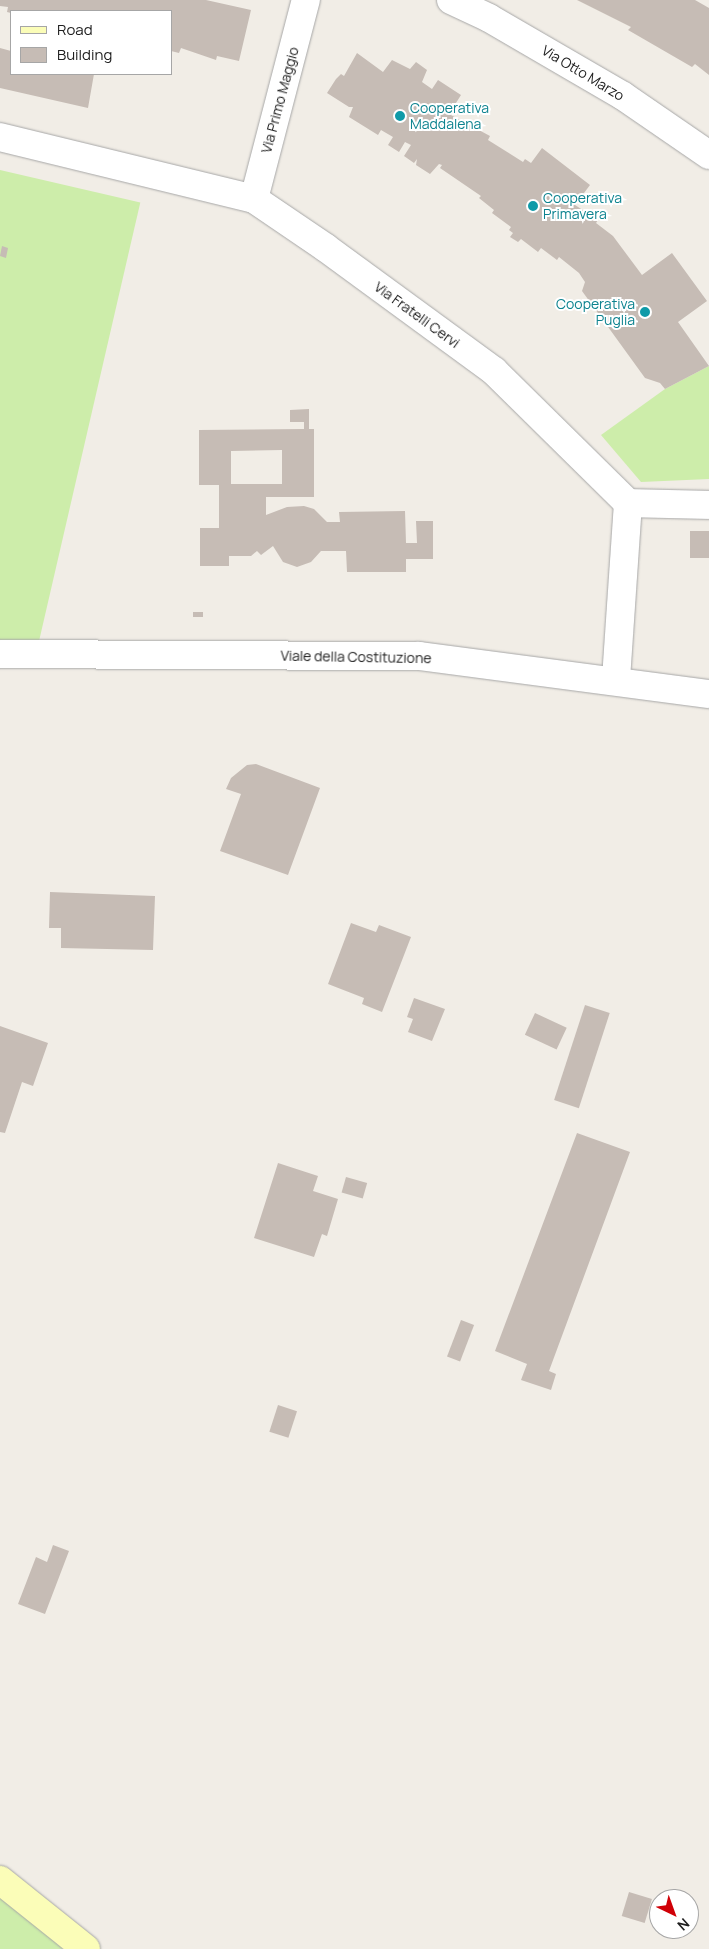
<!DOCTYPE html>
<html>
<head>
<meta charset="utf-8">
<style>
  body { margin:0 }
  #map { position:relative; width:709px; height:1949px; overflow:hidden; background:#f1ede6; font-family:Manrope,sans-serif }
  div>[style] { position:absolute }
  .grass>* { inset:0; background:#cdedaa; transform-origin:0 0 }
  .building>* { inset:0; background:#c6bcb5; transform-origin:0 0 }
  .roads { filter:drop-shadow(0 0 1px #a7a7a7) drop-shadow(0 0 1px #a7a7a7) }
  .minor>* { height:28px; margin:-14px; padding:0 14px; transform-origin:14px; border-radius:14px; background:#fff }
  .secondary>* { height:28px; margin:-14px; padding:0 14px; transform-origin:14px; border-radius:14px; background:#fbfdb8 }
  .dots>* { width:14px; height:14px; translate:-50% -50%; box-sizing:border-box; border:2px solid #fff; border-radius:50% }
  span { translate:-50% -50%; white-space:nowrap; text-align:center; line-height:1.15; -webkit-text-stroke:4px #fff; paint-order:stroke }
  .street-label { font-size:14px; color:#202020 }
  .culture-label { font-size:14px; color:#0d838f }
  .left { translate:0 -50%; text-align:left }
  .right { translate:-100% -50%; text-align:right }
  .legend { position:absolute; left:10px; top:10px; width:162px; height:65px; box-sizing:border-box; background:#fff; border:1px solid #a6a6a6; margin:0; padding:6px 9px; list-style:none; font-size:15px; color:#202020 }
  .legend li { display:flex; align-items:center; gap:10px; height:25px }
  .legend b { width:25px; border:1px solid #a6a6a6 }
  .north { position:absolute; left:649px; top:1889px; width:50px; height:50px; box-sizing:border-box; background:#fff; border:1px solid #a6a6a6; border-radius:50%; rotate:138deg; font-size:14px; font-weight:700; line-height:20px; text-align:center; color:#202020 }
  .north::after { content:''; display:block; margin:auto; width:18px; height:22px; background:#d00007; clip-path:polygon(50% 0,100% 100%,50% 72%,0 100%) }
</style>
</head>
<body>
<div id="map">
  <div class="grass">
    <div style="left:0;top:170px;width:144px;height:464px;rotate:13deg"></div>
    <div style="clip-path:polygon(709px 366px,709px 479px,641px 482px,601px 435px,665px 389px)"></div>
    <div style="clip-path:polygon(0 1890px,64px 1945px,62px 1949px,0 1949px)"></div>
  </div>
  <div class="building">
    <div style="clip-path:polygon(0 0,206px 0,251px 10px,239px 61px,217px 56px,216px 60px,181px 48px,179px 53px,171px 51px,171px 11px,11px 13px,7px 12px,8px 7px,0 6px)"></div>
    <div style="clip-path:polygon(577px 0,695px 0,709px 8px,709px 75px,695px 64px,692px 67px,628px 30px,631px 27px)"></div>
    <div style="clip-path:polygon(0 48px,11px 51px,11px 74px,94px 74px,88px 108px,0 88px)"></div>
    <div style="clip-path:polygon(357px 53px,383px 72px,392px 60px,410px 69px,416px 62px,427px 70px,422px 82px,432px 89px,438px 80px,461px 95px,449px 114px,490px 136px,488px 140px,523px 162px,525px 159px,531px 163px,542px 148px,590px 185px,575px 205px,598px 220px,596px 223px,613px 236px,642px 275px,672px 253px,707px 301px,678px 322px,709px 366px,665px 389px,660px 383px,645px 378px,582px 291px,585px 282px,579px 273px,559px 257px,557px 260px,541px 248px,538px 252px,521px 239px,518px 242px,510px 237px,513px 233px,509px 230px,511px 227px,492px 213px,494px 210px,479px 198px,481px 196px,440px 168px,442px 165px,439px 164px,430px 174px,416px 165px,417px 159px,414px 163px,404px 156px,411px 145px,405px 142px,399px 152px,388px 145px,393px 137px,381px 130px,378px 135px,349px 117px,353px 107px,349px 107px,327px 93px,336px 79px,341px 74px,344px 76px)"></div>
    <div style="clip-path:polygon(2px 246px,8px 248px,6px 258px,0 256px)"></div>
    <div style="clip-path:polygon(evenodd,309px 409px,309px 429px,314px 429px,314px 497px,266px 497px,266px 515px,287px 507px,304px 506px,314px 509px,327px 522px,340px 522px,339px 512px,405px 511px,406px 543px,417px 543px,416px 521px,433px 521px,433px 559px,406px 559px,406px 572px,347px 572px,346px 551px,321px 551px,311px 562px,297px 567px,283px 562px,273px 546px,261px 555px,257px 551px,251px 556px,229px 556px,229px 566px,200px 566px,200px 528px,219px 528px,219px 485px,199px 485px,199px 430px,304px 429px,304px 422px,290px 422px,290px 410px,309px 409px,282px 450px,282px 484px,231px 484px,231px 451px,282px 450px)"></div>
    <div style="left:690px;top:531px;width:19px;height:27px"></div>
    <div style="left:193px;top:612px;width:10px;height:5px"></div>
    <div style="clip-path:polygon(256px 764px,320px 788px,288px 875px,220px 851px,241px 794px,226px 789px,231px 778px,247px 765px)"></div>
    <div style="clip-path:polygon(50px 892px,155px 896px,153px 950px,61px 948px,61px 928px,49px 928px)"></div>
    <div style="clip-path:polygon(351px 923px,376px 932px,379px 925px,411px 937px,382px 1012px,362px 1004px,364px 998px,328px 984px)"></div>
    <div style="clip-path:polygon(414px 998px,445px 1009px,432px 1041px,408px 1032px,413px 1019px,407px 1017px)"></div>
    <div style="left:585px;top:1005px;width:26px;height:100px;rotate:18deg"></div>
    <div style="left:535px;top:1013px;width:35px;height:24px;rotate:25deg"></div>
    <div style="clip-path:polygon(0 1026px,48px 1043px,33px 1086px,22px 1082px,5px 1133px,0 1132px)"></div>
    <div style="clip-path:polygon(577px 1133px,630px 1152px,549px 1371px,556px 1374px,551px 1390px,521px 1380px,527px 1364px,495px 1351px)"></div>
    <div style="clip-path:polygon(278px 1163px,318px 1176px,313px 1191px,338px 1199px,327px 1236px,322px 1234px,314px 1257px,254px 1238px)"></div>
    <div style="left:346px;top:1177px;width:22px;height:16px;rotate:16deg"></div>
    <div style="left:461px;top:1320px;width:14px;height:39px;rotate:21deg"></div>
    <div style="left:278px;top:1405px;width:20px;height:28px;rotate:18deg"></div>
    <div style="clip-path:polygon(53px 1545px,69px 1551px,45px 1614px,18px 1604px,36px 1557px,47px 1562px)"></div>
    <div style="left:629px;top:1892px;width:24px;height:25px;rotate:17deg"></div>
  </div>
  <div class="roads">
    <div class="minor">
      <div style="left:451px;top:0;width:42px;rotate:25.3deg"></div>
      <div style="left:489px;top:18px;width:155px;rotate:30.2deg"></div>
      <div style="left:623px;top:96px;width:104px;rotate:34.5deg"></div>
      <div style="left:0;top:137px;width:261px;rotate:13.7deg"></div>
      <div style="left:254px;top:199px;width:87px;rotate:34.2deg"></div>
      <div style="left:326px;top:248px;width:208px;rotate:36.2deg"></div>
      <div style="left:494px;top:371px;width:188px;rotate:44.6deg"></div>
      <div style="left:628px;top:503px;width:178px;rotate:93.9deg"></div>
      <div style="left:254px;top:199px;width:206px;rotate:-75.4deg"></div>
      <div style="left:628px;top:503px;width:81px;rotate:1.4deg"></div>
      <div style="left:0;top:654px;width:419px;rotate:0.3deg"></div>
      <div style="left:419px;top:656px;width:292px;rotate:7.5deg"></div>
    </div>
    <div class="secondary">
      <div style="left:0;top:1880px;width:110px;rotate:38.7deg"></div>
    </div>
  </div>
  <div class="dots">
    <div style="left:400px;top:116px;background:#0f9aa8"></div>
    <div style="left:533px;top:206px;background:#0f9aa8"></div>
    <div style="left:645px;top:312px;background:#0f9aa8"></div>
  </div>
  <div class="street-label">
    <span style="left:583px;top:73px;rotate:31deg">Via Otto Marzo</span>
    <span style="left:280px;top:100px;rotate:-75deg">Via Primo Maggio</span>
    <span style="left:417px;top:315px;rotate:36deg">Via Fratelli Cervi</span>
    <span style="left:356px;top:657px;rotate:1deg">Viale della Costituzione</span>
  </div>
  <div class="culture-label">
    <span class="left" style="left:410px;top:116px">Cooperativa<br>Maddalena</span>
    <span class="left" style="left:543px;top:206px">Cooperativa<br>Primavera</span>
    <span class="right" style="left:635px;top:312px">Cooperativa<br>Puglia</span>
  </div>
  <ul class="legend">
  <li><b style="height:6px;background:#fbfdb8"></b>Road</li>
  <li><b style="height:14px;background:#c6bcb5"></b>Building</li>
  </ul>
  <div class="north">N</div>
</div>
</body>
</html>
